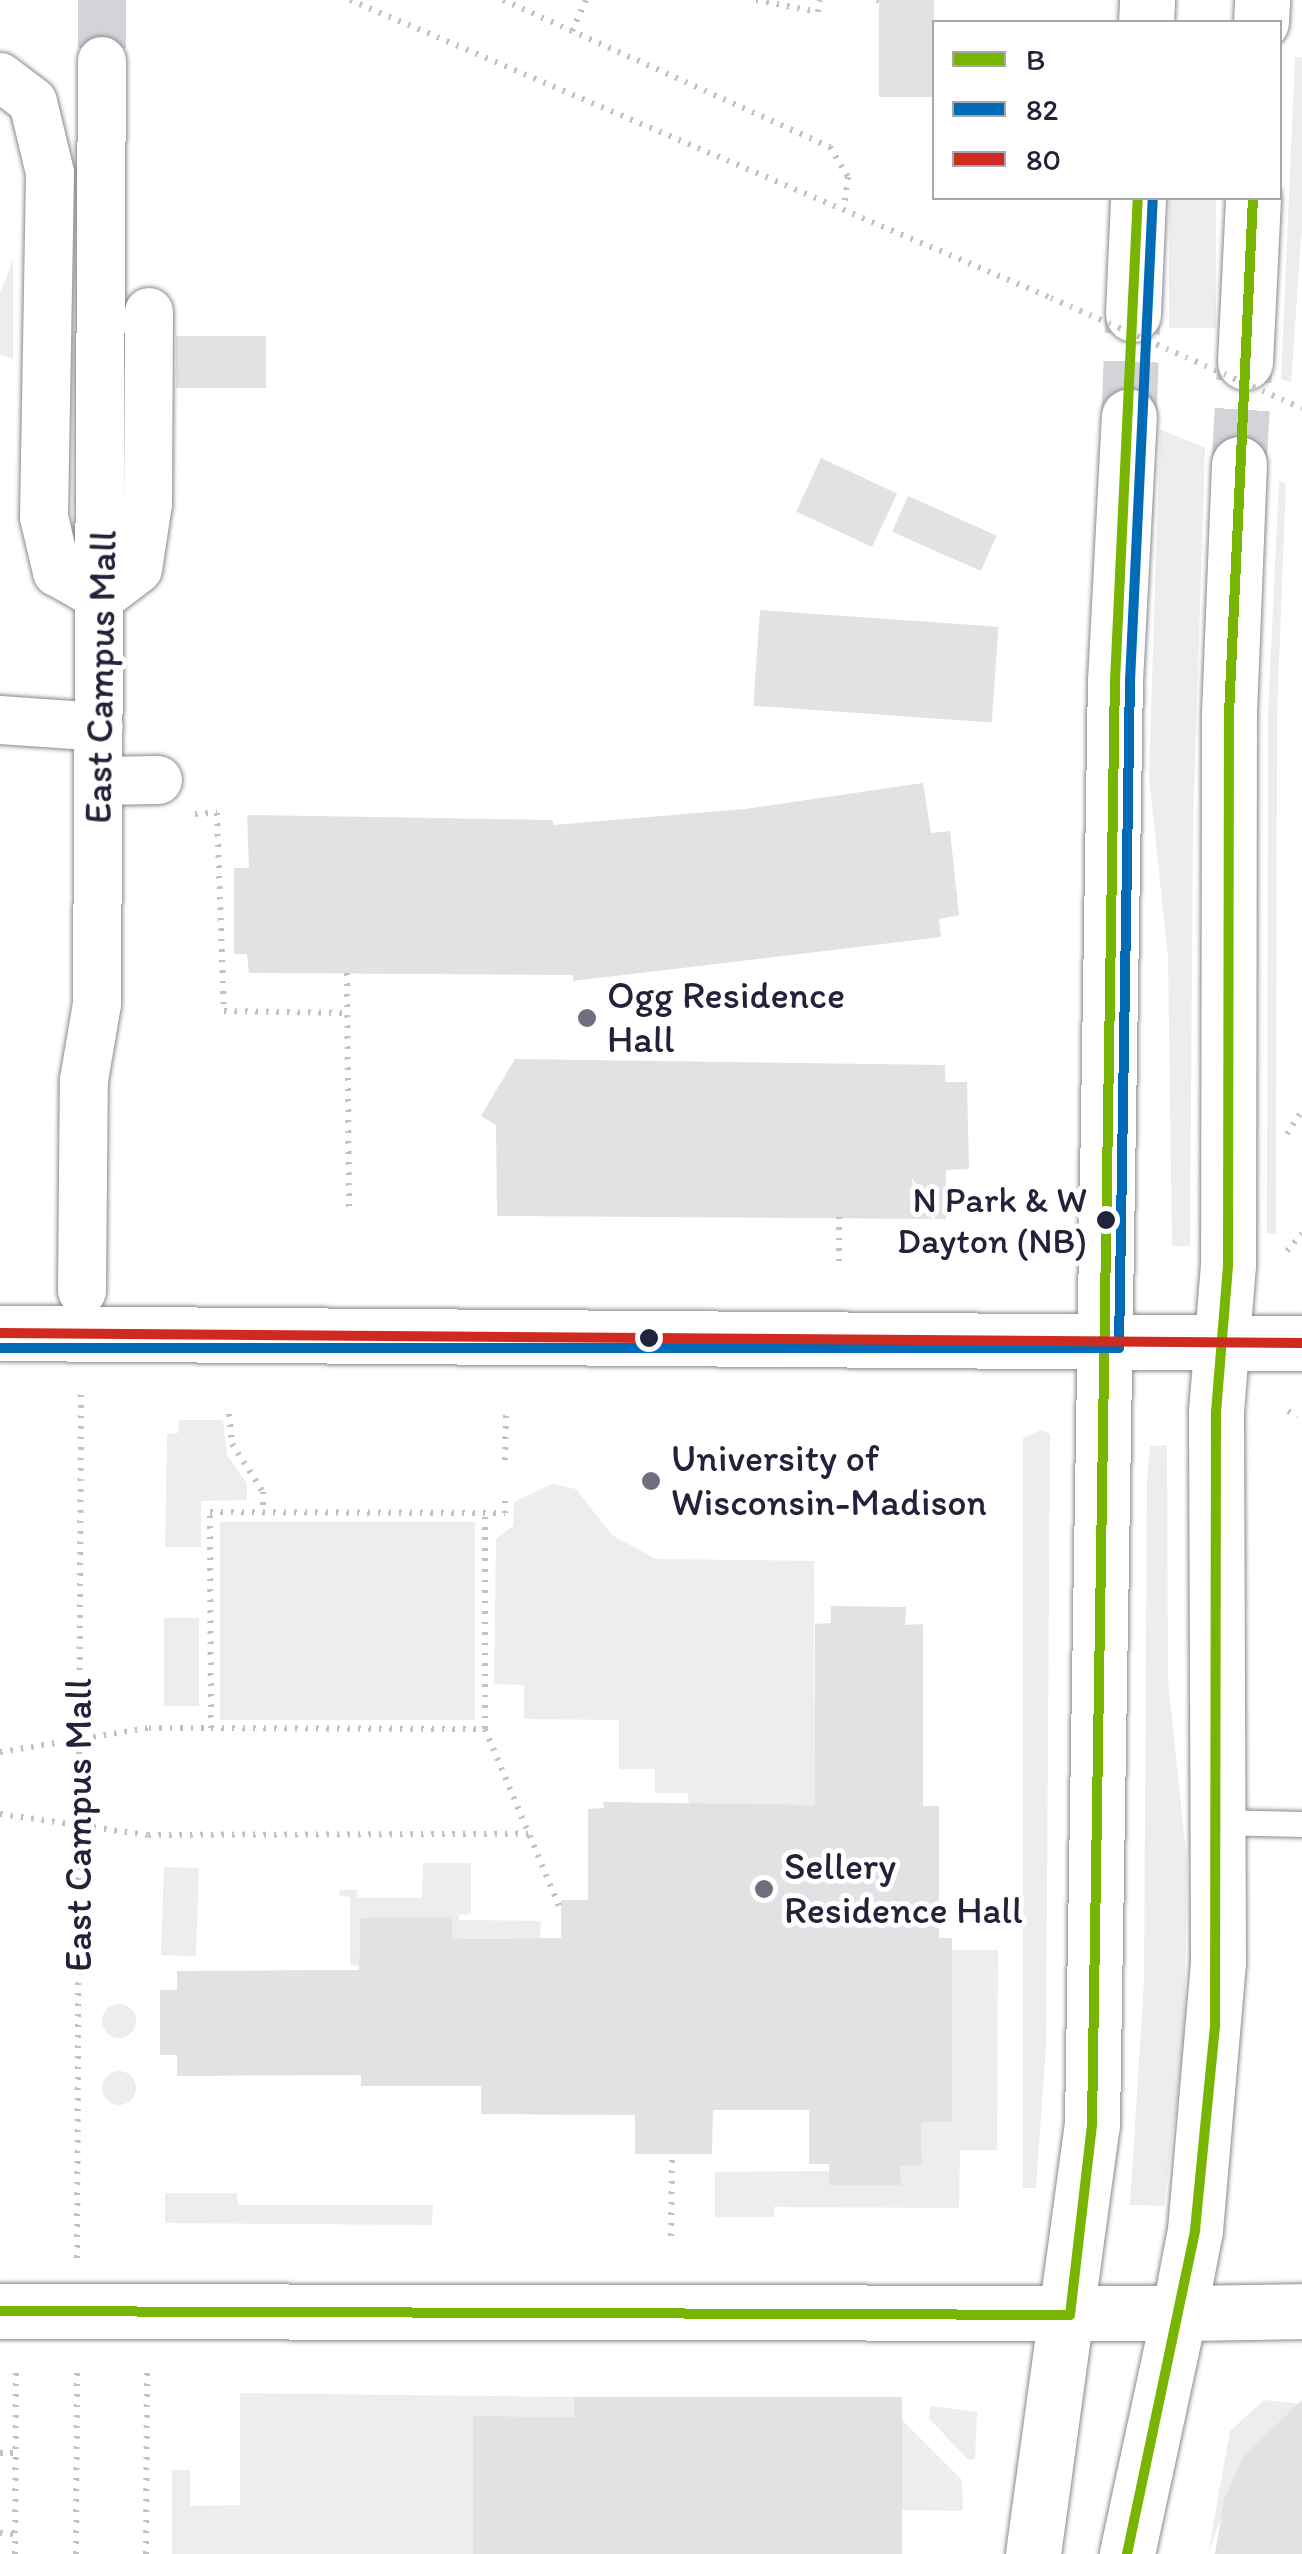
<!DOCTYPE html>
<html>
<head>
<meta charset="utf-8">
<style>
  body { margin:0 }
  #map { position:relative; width:1302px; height:2554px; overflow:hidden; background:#fff; font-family:Itim,sans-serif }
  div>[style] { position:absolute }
  .green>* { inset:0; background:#ededef; transform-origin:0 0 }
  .round { border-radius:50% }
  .building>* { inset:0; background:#e2e2e4; transform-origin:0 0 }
  .street-tunnel>* { height:48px; margin-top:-24px; transform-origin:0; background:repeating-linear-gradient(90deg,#d3d3d8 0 48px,transparent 0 72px) }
  .primary-tunnel>* { height:55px; margin-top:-27.5px; transform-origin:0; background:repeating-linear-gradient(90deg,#d3d3d8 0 55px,transparent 0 83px) }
  .path>* { height:6px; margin-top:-3px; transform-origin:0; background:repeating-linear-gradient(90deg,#c2c2c4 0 2.5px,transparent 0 10.5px) }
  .roads { filter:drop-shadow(0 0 2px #8a8a8f) drop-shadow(0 0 2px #8a8a8f) }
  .lane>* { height:25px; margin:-12.5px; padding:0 12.5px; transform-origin:12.5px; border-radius:12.5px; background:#fff }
  .street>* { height:48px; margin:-24px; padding:0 24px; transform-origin:24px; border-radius:24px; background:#fff }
  .secondary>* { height:55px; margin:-27.5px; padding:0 27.5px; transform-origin:27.5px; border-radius:27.5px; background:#fff }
  .primary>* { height:55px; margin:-27.5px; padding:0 27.5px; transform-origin:27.5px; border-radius:27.5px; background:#fff }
  .path-bridge>* { height:6px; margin-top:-3px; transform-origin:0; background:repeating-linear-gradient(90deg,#c2c2c4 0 2.5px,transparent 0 10.5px) }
  .bus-1>* { height:10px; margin:-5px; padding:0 5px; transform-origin:5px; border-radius:5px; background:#78b500 }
  .bus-2>* { height:10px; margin:-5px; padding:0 5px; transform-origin:5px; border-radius:5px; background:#006cb7 }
  .bus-3>* { height:10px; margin:-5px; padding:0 5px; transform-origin:5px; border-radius:5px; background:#cd2b1f }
  .dots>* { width:28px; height:28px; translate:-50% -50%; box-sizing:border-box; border:5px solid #fff; border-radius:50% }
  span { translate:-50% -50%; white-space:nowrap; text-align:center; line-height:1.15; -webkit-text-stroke:10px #fff; paint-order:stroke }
  .bus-label { font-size:36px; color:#22223b }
  .right { translate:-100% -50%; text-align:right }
  .street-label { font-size:38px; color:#22223b }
  .poi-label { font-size:38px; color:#22223b }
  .left { translate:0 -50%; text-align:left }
  .legend { position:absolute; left:932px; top:20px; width:350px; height:180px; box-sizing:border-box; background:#fff; border:2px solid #a7a7b1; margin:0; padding:12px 18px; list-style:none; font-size:30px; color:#22223b }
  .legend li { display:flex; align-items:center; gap:20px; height:50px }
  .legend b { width:50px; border:2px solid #a7a7b1 }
</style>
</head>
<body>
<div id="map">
  <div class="green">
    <div style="clip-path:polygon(1295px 57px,1302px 57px,1302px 227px,1291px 383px,1281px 379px)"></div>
    <div style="left:1169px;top:198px;width:47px;height:130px"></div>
    <div style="clip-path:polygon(13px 260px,13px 359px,0 354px,0 293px)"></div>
    <div style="clip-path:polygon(1160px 429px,1205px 448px,1193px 824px,1190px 1246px,1172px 1246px,1168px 958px,1149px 777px)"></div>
    <div style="clip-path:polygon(1279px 481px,1286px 483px,1277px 714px,1276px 1234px,1267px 1234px,1268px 714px)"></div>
    <div style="clip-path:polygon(179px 1420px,223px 1420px,227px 1455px,247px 1484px,247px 1500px,201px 1501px,201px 1547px,165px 1547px,167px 1434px,178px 1433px)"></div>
    <div style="clip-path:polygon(1041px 1430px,1050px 1434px,1046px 2044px,1036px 2188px,1023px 2188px,1023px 1438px)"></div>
    <div style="clip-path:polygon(1167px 1445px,1168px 1680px,1187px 1862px,1184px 2045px,1164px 2206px,1130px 2205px,1144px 1981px,1147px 1478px,1150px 1446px)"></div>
    <div style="clip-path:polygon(552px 1484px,576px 1489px,612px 1535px,656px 1559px,814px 1561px,815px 1805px,689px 1805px,688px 1793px,655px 1793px,655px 1769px,619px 1769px,619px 1720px,524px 1719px,524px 1685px,494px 1684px,496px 1539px,513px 1526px,514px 1502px)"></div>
    <div style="left:220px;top:1522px;width:255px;height:198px"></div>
    <div style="left:164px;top:1618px;width:35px;height:88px"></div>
    <div style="clip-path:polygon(423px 1863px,471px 1863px,471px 1914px,459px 1915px,459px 1920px,541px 1921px,540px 1938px,452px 1939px,360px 1918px,359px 1966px,350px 1965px,350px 1897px,339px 1896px,340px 1890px,357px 1890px,357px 1898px,422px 1898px)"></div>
    <div style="left:164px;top:1867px;width:35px;height:88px;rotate:2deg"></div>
    <div style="clip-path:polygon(952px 1950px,998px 1950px,997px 2150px,960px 2150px,959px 2208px,774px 2207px,774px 2217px,715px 2217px,715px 2172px,829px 2171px,830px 2185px,900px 2185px,900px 2166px,922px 2165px,921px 2122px,952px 2121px)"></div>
    <div class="round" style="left:102px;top:2004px;width:34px;height:34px"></div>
    <div class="round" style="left:102px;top:2071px;width:34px;height:34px"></div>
    <div style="clip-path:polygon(165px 2193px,237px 2193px,238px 2205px,433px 2205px,432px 2225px,165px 2223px)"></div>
    <div style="clip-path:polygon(240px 2393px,574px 2397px,574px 2417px,474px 2416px,473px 2554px,172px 2554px,172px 2470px,190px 2470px,190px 2506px,240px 2505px)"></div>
    <div style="clip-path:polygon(1264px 2400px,1302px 2404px,1243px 2457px,1208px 2554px,1230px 2431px)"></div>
    <div style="clip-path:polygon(931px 2406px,977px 2412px,975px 2459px,968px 2460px,929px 2418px)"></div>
    <div style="clip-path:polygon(902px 2420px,962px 2480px,963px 2511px,902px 2510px)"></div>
  </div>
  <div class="building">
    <div style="left:879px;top:0;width:55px;height:97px"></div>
    <div style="left:176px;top:336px;width:90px;height:52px"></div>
    <div style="left:821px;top:458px;width:84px;height:59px;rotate:25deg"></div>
    <div style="left:908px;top:496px;width:97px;height:39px;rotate:24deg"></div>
    <div style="left:760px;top:610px;width:239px;height:96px;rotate:4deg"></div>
    <div style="clip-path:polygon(923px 783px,931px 833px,950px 831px,959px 915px,939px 919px,941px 937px,573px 981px,573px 975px,249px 973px,247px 954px,234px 954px,234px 868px,249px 868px,247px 815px,552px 820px,554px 825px,745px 809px)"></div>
    <div style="clip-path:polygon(515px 1059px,945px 1065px,945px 1082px,967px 1082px,969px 1169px,946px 1170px,946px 1219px,497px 1216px,496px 1125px,481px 1116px)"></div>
    <div style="clip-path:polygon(831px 1606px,906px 1607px,905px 1625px,923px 1624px,923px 1806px,939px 1806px,939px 1938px,952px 1938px,952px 2122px,921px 2122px,922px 2165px,900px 2166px,901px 2185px,829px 2185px,829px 2164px,809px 2164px,809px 2110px,713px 2110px,712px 2154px,635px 2154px,635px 2115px,481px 2114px,481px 2086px,361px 2086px,361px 2075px,177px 2076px,177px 2055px,160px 2055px,160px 1990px,177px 1990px,177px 1971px,359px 1970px,360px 1918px,452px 1917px,452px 1939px,561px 1938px,561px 1900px,588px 1900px,588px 1809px,604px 1808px,603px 1802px,815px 1805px,815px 1624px,831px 1623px)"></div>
    <div style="clip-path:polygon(574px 2397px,902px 2397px,902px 2554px,473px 2554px,473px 2416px,574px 2417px)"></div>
    <div style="clip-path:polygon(1302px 2400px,1302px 2554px,1215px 2554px,1224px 2500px,1243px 2457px)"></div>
  </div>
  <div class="street-tunnel">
    <div style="left:102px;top:0;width:61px;rotate:90deg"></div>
  </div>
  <div class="primary-tunnel">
    <div style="left:1129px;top:416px;width:102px;rotate:-87.8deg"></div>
    <div style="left:1239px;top:464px;width:102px;rotate:-86.6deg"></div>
  </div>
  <div class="path">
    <div style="left:350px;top:0;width:762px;rotate:23.03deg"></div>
    <div style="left:503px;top:0;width:359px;rotate:24.2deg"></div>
    <div style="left:830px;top:147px;width:35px;rotate:59deg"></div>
    <div style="left:848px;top:177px;width:29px;rotate:98deg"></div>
    <div style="left:756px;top:0;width:63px;rotate:11deg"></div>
    <div style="left:818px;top:12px;width:12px;rotate:-81deg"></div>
    <div style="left:877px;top:0;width:2px;rotate:27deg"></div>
    <div style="left:572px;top:31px;width:34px;rotate:-66deg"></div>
    <div style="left:195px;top:814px;width:22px;rotate:-3deg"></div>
    <div style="left:217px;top:813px;width:198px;rotate:88deg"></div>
    <div style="left:224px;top:1011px;width:124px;rotate:0.9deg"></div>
    <div style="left:347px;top:973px;width:235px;rotate:89.5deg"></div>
    <div style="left:1287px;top:1134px;width:28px;rotate:-58deg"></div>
    <div style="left:1287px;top:1251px;width:23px;rotate:-49deg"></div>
    <div style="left:839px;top:1261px;width:48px;rotate:-90deg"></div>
    <div style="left:1288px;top:1411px;width:11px;rotate:34deg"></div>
    <div style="left:229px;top:1414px;width:30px;rotate:84deg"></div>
    <div style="left:232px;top:1444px;width:57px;rotate:57.1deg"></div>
    <div style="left:263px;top:1492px;width:20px;rotate:90deg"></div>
    <div style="left:505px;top:1460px;width:47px;rotate:-88.8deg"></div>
    <div style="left:211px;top:1728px;width:274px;rotate:0.2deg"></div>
    <div style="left:485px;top:1729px;width:216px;rotate:-90deg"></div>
    <div style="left:485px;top:1729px;width:197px;rotate:67.3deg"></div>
    <div style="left:0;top:1752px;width:151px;rotate:-9.2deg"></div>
    <div style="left:149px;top:1728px;width:62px"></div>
    <div style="left:211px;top:1728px;width:216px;rotate:-90.3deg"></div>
    <div style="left:210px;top:1512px;width:295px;rotate:0.2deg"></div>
    <div style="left:505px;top:1513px;width:12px;rotate:-90deg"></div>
    <div style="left:0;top:1814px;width:149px;rotate:8.1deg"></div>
    <div style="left:148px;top:1835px;width:381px;rotate:-0.2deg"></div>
    <div style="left:671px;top:2236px;width:83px;rotate:-89.3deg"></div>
    <div style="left:77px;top:2258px;width:871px;rotate:-89.74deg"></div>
    <div style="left:0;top:2453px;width:15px"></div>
    <div style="left:0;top:2533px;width:15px;rotate:4deg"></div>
    <div style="left:15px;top:2554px;width:186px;rotate:-89.7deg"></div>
    <div style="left:76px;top:2554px;width:186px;rotate:-89.7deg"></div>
    <div style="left:146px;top:2554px;width:184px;rotate:-89.7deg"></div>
  </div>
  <div class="roads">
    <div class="lane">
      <div style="left:1217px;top:1822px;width:85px;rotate:1.3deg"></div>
    </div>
    <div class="street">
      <div style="left:0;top:77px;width:41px;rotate:37.1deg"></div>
      <div style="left:33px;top:102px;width:73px;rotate:76.5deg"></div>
      <div style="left:50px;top:173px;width:344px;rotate:91deg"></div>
      <div style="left:44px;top:517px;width:57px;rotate:76.7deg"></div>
      <div style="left:57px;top:572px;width:51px;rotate:29.6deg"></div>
      <div style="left:101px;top:597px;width:46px;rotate:-37.1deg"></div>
      <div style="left:138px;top:569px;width:66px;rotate:-81.3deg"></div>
      <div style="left:148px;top:504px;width:192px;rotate:-89.7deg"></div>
      <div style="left:0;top:720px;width:99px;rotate:4deg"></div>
      <div style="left:99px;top:781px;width:59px;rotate:-1deg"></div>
      <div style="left:82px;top:1291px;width:211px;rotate:-89.5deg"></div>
      <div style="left:84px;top:1080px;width:77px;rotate:-80.3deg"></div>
      <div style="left:97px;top:1004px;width:943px;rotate:-89.7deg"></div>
    </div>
    <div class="secondary">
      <div style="left:0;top:1333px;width:1302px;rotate:0.44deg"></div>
      <div style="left:0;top:2311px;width:1179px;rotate:0.1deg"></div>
      <div style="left:1179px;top:2313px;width:247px;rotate:102.2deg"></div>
    </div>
    <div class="primary">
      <div style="left:1146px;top:22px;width:22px;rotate:-87deg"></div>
      <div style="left:1261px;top:22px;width:22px;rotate:-87deg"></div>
      <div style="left:1133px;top:314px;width:116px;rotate:-87.5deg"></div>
      <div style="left:1245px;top:362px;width:164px;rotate:-87.2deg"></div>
      <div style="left:1239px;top:464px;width:250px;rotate:92.3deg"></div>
      <div style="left:1229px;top:714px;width:551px;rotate:90.1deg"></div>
      <div style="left:1228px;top:1265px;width:147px;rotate:94.7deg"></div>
      <div style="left:1216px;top:1412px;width:550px;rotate:89.79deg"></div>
      <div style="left:1218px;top:1962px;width:269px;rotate:94.9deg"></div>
      <div style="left:1195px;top:2230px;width:85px;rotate:100.9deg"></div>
      <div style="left:1179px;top:2313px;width:123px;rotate:-0.9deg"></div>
      <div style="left:1033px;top:2554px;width:434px;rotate:-82.2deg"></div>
      <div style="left:1092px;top:2124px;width:1443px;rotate:-89.09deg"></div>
      <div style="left:1115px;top:681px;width:265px;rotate:-87deg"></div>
    </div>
  </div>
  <div class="path-bridge">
    <div style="left:1051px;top:298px;width:274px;rotate:23.7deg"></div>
  </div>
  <div class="bus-1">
    <div style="left:0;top:2311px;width:1070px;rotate:0.21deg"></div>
    <div style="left:1070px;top:2315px;width:192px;rotate:-83.4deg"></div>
    <div style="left:1092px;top:2124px;width:1443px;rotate:-89.09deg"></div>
    <div style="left:1115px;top:681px;width:484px;rotate:-87.3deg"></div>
    <div style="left:1127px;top:2554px;width:331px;rotate:-78.1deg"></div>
    <div style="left:1195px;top:2230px;width:206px;rotate:-84.4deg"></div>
    <div style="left:1215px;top:2025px;width:613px;rotate:-89.91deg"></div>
    <div style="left:1216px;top:1412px;width:147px;rotate:-85.3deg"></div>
    <div style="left:1228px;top:1265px;width:551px;rotate:-89.9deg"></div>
    <div style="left:1229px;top:714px;width:517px;rotate:-87.34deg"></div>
  </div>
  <div class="bus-2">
    <div style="left:0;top:1348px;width:1119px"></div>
    <div style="left:1119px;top:1348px;width:667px;rotate:-89.06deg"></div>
    <div style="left:1130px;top:681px;width:483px;rotate:-87.3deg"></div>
  </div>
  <div class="bus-3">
    <div style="left:0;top:1333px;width:1302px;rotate:0.44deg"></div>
  </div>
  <div class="dots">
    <div style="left:587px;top:1018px;background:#6f6f80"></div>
    <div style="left:1106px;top:1220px;background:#22223b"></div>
    <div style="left:649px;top:1338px;background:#22223b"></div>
    <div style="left:651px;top:1481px;background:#6f6f80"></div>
    <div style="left:764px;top:1889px;background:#6f6f80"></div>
  </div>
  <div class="bus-label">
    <span class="right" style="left:1087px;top:1220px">N Park &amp; W<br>Dayton (NB)</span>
  </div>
  <div class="street-label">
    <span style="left:101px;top:677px;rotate:-89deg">East Campus Mall</span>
    <span style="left:79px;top:1825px;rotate:-90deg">East Campus Mall</span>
  </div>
  <div class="poi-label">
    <span class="left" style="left:607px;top:1018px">Ogg Residence<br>Hall</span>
    <span class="left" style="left:671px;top:1481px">University of<br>Wisconsin-Madison</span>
    <span class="left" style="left:784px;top:1889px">Sellery<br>Residence Hall</span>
  </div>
  <ul class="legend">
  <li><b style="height:12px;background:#78b500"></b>B</li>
  <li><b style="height:12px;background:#006cb7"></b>82</li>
  <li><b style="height:12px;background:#cd2b1f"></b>80</li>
  </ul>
</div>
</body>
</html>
